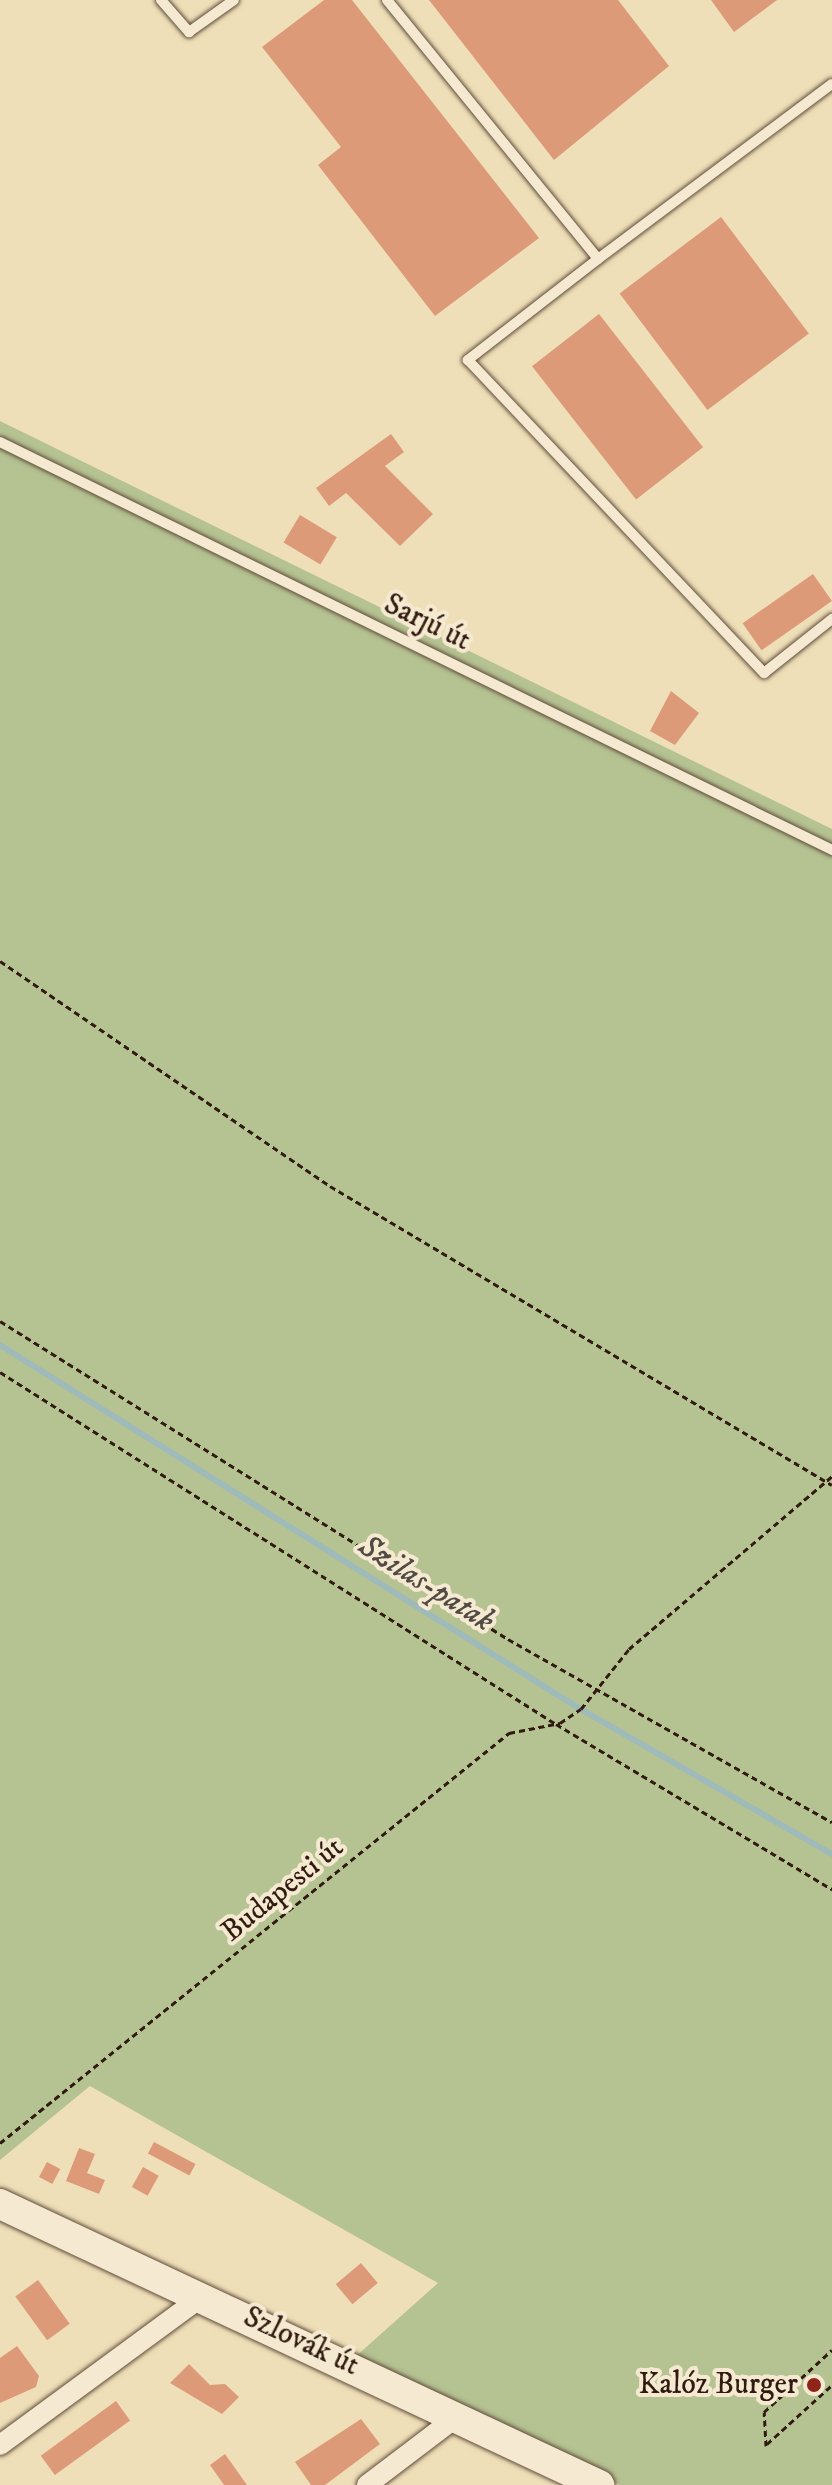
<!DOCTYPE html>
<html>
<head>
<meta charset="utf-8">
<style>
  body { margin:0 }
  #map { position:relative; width:832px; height:2485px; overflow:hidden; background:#efdfb8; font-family:"IM FELL DW Pica",serif }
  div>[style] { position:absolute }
  .green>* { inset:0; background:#b5c292 }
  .stream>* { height:6px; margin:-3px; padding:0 3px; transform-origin:3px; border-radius:3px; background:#9fbaba }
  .building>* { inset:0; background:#dd9a79; transform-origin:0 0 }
  .path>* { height:3px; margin-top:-1.5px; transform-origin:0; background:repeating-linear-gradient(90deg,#311b10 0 6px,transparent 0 10px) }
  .roads { filter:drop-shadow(0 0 2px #604c3a) drop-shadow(0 0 2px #604c3a) }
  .service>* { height:10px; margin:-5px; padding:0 5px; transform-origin:5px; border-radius:5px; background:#f5ead1 }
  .minor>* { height:20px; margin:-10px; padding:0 10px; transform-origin:10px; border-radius:10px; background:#f5ead1 }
  .secondary>* { height:30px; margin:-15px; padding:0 15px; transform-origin:15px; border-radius:15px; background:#f5ead1 }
  .dots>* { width:22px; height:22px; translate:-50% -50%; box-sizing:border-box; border:4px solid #f5ead1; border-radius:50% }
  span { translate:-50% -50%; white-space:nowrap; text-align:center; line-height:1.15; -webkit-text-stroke:8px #f5ead1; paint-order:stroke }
  .street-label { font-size:30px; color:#311b10 }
  .poi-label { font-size:30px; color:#311b10 }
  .right { translate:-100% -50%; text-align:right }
  .water-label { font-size:32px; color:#524b43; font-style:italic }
</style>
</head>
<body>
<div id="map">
  <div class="green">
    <div style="clip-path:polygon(0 421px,832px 829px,832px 2485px,620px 2485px,354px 2358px,438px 2283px,90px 2086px,0 2160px)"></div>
  </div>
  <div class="stream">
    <div style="left:0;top:1345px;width:675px;rotate:32.11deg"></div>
    <div style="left:572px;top:1704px;width:300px;rotate:30deg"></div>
  </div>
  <div class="building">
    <div style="clip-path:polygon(324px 0,352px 0,539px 238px,435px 316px,318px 165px,341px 147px,262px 47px)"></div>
    <div style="clip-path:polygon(429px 0,618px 0,669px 66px,554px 160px)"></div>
    <div style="clip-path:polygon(711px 0,777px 0,734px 32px)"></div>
    <div style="left:721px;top:217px;width:146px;height:127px;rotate:53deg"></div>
    <div style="left:599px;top:314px;width:169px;height:85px;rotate:52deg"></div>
    <div style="clip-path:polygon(391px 434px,404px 452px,385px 466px,433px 514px,400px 546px,346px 493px,329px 506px,316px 488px)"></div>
    <div style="left:300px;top:515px;width:43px;height:32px;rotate:31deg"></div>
    <div style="left:813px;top:574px;width:33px;height:86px;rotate:55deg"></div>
    <div style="clip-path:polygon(671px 691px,699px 713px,675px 745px,650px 731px)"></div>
    <div style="left:154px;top:2142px;width:47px;height:13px;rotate:28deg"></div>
    <div style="clip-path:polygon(79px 2148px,95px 2154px,87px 2173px,105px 2180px,99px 2194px,66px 2181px)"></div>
    <div style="left:47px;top:2162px;width:15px;height:17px;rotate:28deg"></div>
    <div style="left:143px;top:2167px;width:18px;height:23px;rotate:29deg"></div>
    <div style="left:361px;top:2263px;width:26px;height:33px;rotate:50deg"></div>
    <div style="left:38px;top:2280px;width:54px;height:28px;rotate:54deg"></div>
    <div style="clip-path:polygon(17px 2346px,39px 2376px,36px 2387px,0 2403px,0 2358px)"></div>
    <div style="clip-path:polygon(189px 2364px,210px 2385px,225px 2384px,239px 2397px,222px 2414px,170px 2383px)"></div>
    <div style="left:116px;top:2401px;width:24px;height:93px;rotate:54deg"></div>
    <div style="clip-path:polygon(361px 2419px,380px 2444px,325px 2485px,311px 2485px,295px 2462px)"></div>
    <div style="clip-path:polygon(225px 2454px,247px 2485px,224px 2485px,210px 2465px)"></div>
  </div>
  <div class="path">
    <div style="left:0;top:961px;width:399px;rotate:34.3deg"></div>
    <div style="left:330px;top:1186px;width:584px;rotate:30.78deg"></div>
    <div style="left:0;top:1321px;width:599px;rotate:32.05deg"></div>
    <div style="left:508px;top:1639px;width:372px;rotate:29.5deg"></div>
    <div style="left:0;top:1372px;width:658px;rotate:32.34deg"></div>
    <div style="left:556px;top:1724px;width:322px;rotate:30.9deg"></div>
    <div style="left:0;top:2143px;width:654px;rotate:-38.85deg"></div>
    <div style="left:509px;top:1733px;width:52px;rotate:-11.1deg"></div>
    <div style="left:560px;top:1723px;width:25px;rotate:-34deg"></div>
    <div style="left:581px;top:1709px;width:77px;rotate:-51.3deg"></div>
    <div style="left:629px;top:1649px;width:267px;rotate:-40.4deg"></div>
    <div style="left:767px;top:2444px;width:88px;rotate:-42.2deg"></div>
    <div style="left:766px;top:2446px;width:34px;rotate:-93deg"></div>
    <div style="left:764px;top:2412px;width:92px;rotate:-42.4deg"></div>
  </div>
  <div class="roads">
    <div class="service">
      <div style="left:161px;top:0;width:43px;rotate:48.8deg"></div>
      <div style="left:189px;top:32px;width:55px;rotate:-35.4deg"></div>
      <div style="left:387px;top:0;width:334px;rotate:50.8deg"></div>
      <div style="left:598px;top:259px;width:165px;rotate:142.2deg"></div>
      <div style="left:468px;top:360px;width:431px;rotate:46.6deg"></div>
      <div style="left:764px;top:673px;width:87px;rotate:-38.5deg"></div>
      <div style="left:598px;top:259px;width:292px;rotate:-36.8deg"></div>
      <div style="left:0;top:442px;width:927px;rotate:26.12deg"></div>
    </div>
    <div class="minor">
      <div style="left:0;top:2445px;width:252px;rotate:-36.3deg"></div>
      <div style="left:367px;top:2485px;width:114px;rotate:-37.2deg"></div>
    </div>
    <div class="secondary">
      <div style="left:0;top:2204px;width:662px;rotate:25.13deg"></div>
    </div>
  </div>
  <div class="dots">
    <div style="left:814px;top:2385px;background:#8f2418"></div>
  </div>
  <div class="street-label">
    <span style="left:427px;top:623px;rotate:26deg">Sarjú út</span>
    <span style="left:283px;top:1890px;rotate:-39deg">Budapesti út</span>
    <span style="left:301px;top:2342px;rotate:25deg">Szlovák út</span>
  </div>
  <div class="poi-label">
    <span class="right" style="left:798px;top:2385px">Kalóz Burger</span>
  </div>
  <div class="water-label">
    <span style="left:426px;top:1584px;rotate:32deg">Szilas-patak</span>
  </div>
</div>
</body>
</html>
